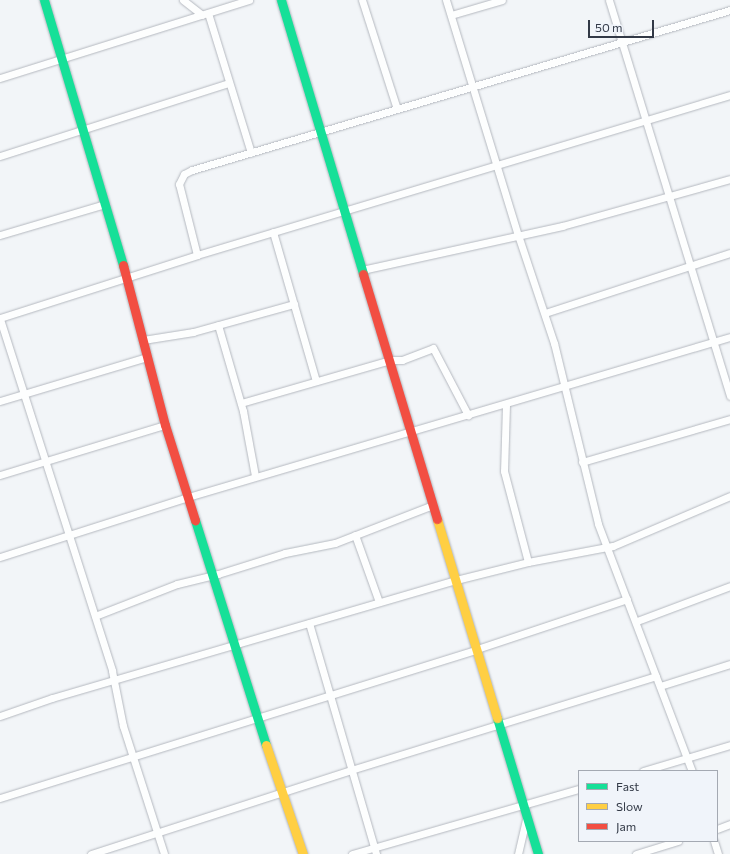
<!DOCTYPE html>
<html>
<head>
<meta charset="utf-8">
<style>
  body { margin:0 }
  #map { position:relative; width:730px; height:854px; overflow:hidden; background:#f2f5f8; font-family:Commissioner,sans-serif }
  div>[style] { position:absolute }
  .roads { filter:drop-shadow(0 0 1px #b4b8bf) drop-shadow(0 0 1px #b4b8bf) }
  .street>* { height:7px; margin:-3.5px; padding:0 3.5px; transform-origin:3.5px; border-radius:3.5px; background:#fdfefe }
  .fast>* { height:9px; margin:-4.5px; padding:0 4.5px; transform-origin:4.5px; border-radius:4.5px; background:#16e098 }
  .slow>* { height:9px; margin:-4.5px; padding:0 4.5px; transform-origin:4.5px; border-radius:4.5px; background:#ffcf43 }
  .jam>* { height:9px; margin:-4.5px; padding:0 4.5px; transform-origin:4.5px; border-radius:4.5px; background:#f24e42 }
  span { translate:-50% -50%; white-space:nowrap; text-align:center; line-height:1.15; -webkit-text-stroke:4px #f0f4fa; paint-order:stroke }
  .legend { position:absolute; left:578px; top:770px; width:140px; height:72px; box-sizing:border-box; background:#f0f4fa; border:1px solid #a4a9b2; margin:0; padding:5px 7px; list-style:none; font-size:12px; color:#323946 }
  .legend li { display:flex; align-items:center; gap:8px; height:20px }
  .legend b { width:20px; border:1px solid #a4a9b2 }
  .scale { position:absolute; left:588px; top:20px; width:66px; height:18px; box-sizing:border-box; border:2px solid #323946; border-top:0; padding-left:5px; font-size:12px; line-height:14px; white-space:nowrap; color:#323946; -webkit-text-stroke:3px #f0f4fa; paint-order:stroke }
</style>
</head>
<body>
<div id="map">
  <div class="roads">
    <div class="street">
      <div style="left:183px;top:0;width:24px;rotate:38deg"></div>
      <div style="left:362px;top:0;width:114px;rotate:72.2deg"></div>
      <div style="left:446px;top:0;width:246px;rotate:73deg"></div>
      <div style="left:518px;top:235px;width:114px;rotate:71.6deg"></div>
      <div style="left:554px;top:343px;width:186px;rotate:76.3deg"></div>
      <div style="left:598px;top:524px;width:264px;rotate:69.2deg"></div>
      <div style="left:609px;top:0;width:414px;rotate:73deg"></div>
      <div style="left:208px;top:13px;width:146px;rotate:72.9deg"></div>
      <div style="left:451px;top:15px;width:53px;rotate:-16.4deg"></div>
      <div style="left:0;top:78px;width:261px;rotate:-17.4deg"></div>
      <div style="left:0;top:156px;width:240px;rotate:-17.7deg"></div>
      <div style="left:273px;top:232px;width:155px;rotate:73.9deg"></div>
      <div style="left:0;top:235px;width:109px;rotate:-16.4deg"></div>
      <div style="left:197px;top:255px;width:73px;rotate:-104.2deg"></div>
      <div style="left:179px;top:184px;width:11px;rotate:-63deg"></div>
      <div style="left:184px;top:174px;width:9px;rotate:-27deg"></div>
      <div style="left:192px;top:170px;width:561px;rotate:-16.56deg"></div>
      <div style="left:362px;top:270px;width:205px;rotate:-12.4deg"></div>
      <div style="left:562px;top:226px;width:174px;rotate:-15.6deg"></div>
      <div style="left:545px;top:313px;width:194px;rotate:-18deg"></div>
      <div style="left:0;top:318px;width:207px;rotate:-17.7deg"></div>
      <div style="left:197px;top:255px;width:556px;rotate:-16.71deg"></div>
      <div style="left:0;top:319px;width:369px;rotate:72.3deg"></div>
      <div style="left:112px;top:671px;width:56px;rotate:78.7deg"></div>
      <div style="left:123px;top:726px;width:134px;rotate:72.2deg"></div>
      <div style="left:218px;top:325px;width:90px;rotate:73.8deg"></div>
      <div style="left:243px;top:411px;width:66px;rotate:79.5deg"></div>
      <div style="left:143px;top:340px;width:51px;rotate:-9.1deg"></div>
      <div style="left:193px;top:332px;width:105px;rotate:-15.5deg"></div>
      <div style="left:0;top:401px;width:153px;rotate:-16.7deg"></div>
      <div style="left:241px;top:403px;width:155px;rotate:-16.1deg"></div>
      <div style="left:390px;top:360px;width:12px"></div>
      <div style="left:402px;top:360px;width:33px;rotate:-21deg"></div>
      <div style="left:433px;top:348px;width:76px;rotate:62.4deg"></div>
      <div style="left:506px;top:405px;width:66px;rotate:91.7deg"></div>
      <div style="left:504px;top:471px;width:94px;rotate:75.2deg"></div>
      <div style="left:582px;top:462px;width:154px;rotate:-16.2deg"></div>
      <div style="left:0;top:475px;width:172px;rotate:-16.9deg"></div>
      <div style="left:355px;top:535px;width:71px;rotate:70.3deg"></div>
      <div style="left:0;top:557px;width:197px;rotate:-17.7deg"></div>
      <div style="left:188px;top:497px;width:565px;rotate:-16.45deg"></div>
      <div style="left:95px;top:616px;width:88px;rotate:-21.3deg"></div>
      <div style="left:177px;top:584px;width:42px;rotate:-13.7deg"></div>
      <div style="left:218px;top:574px;width:70px;rotate:-17.4deg"></div>
      <div style="left:285px;top:553px;width:51px;rotate:-11.3deg"></div>
      <div style="left:335px;top:543px;width:105px;rotate:-21.2deg"></div>
      <div style="left:637px;top:621px;width:99px;rotate:-20.6deg"></div>
      <div style="left:309px;top:623px;width:241px;rotate:73.8deg"></div>
      <div style="left:660px;top:686px;width:73px;rotate:-17.4deg"></div>
      <div style="left:0;top:716px;width:55px;rotate:-19.1deg"></div>
      <div style="left:52px;top:698px;width:421px;rotate:-16.3deg"></div>
      <div style="left:456px;top:580px;width:74px;rotate:-14deg"></div>
      <div style="left:528px;top:562px;width:86px;rotate:-10.7deg"></div>
      <div style="left:613px;top:546px;width:127px;rotate:-23.1deg"></div>
      <div style="left:643px;top:771px;width:91px;rotate:-16.6deg"></div>
      <div style="left:0;top:798px;width:500px;rotate:-17.3deg"></div>
      <div style="left:477px;top:649px;width:158px;rotate:-18.4deg"></div>
      <div style="left:717px;top:829px;width:14px;rotate:-21deg"></div>
      <div style="left:714px;top:841px;width:14px;rotate:73deg"></div>
      <div style="left:91px;top:854px;width:273px;rotate:-17.9deg"></div>
      <div style="left:351px;top:770px;width:319px;rotate:-17.1deg"></div>
      <div style="left:352px;top:854px;width:236px;rotate:-16deg"></div>
      <div style="left:518px;top:854px;width:37px;rotate:-77deg"></div>
      <div style="left:636px;top:854px;width:44px;rotate:-17.2deg"></div>
    </div>
    <div class="fast">
      <div style="left:44px;top:0;width:277px;rotate:73.4deg"></div>
      <div style="left:281px;top:0;width:286px;rotate:73.3deg"></div>
      <div style="left:195px;top:520px;width:236px;rotate:72.5deg"></div>
      <div style="left:497px;top:718px;width:142px;rotate:73.2deg"></div>
    </div>
    <div class="slow">
      <div style="left:437px;top:519px;width:208px;rotate:73.2deg"></div>
      <div style="left:266px;top:745px;width:115px;rotate:71.3deg"></div>
    </div>
    <div class="jam">
      <div style="left:123px;top:265px;width:165px;rotate:75.3deg"></div>
      <div style="left:165px;top:425px;width:100px;rotate:72.5deg"></div>
      <div style="left:363px;top:274px;width:256px;rotate:73.2deg"></div>
    </div>
  </div>
  <ul class="legend">
  <li><b style="height:5px;background:#16e098"></b>Fast</li>
  <li><b style="height:5px;background:#ffcf43"></b>Slow</li>
  <li><b style="height:5px;background:#f24e42"></b>Jam</li>
  </ul>
  <div class="scale">50 m</div>
</div>
</body>
</html>
